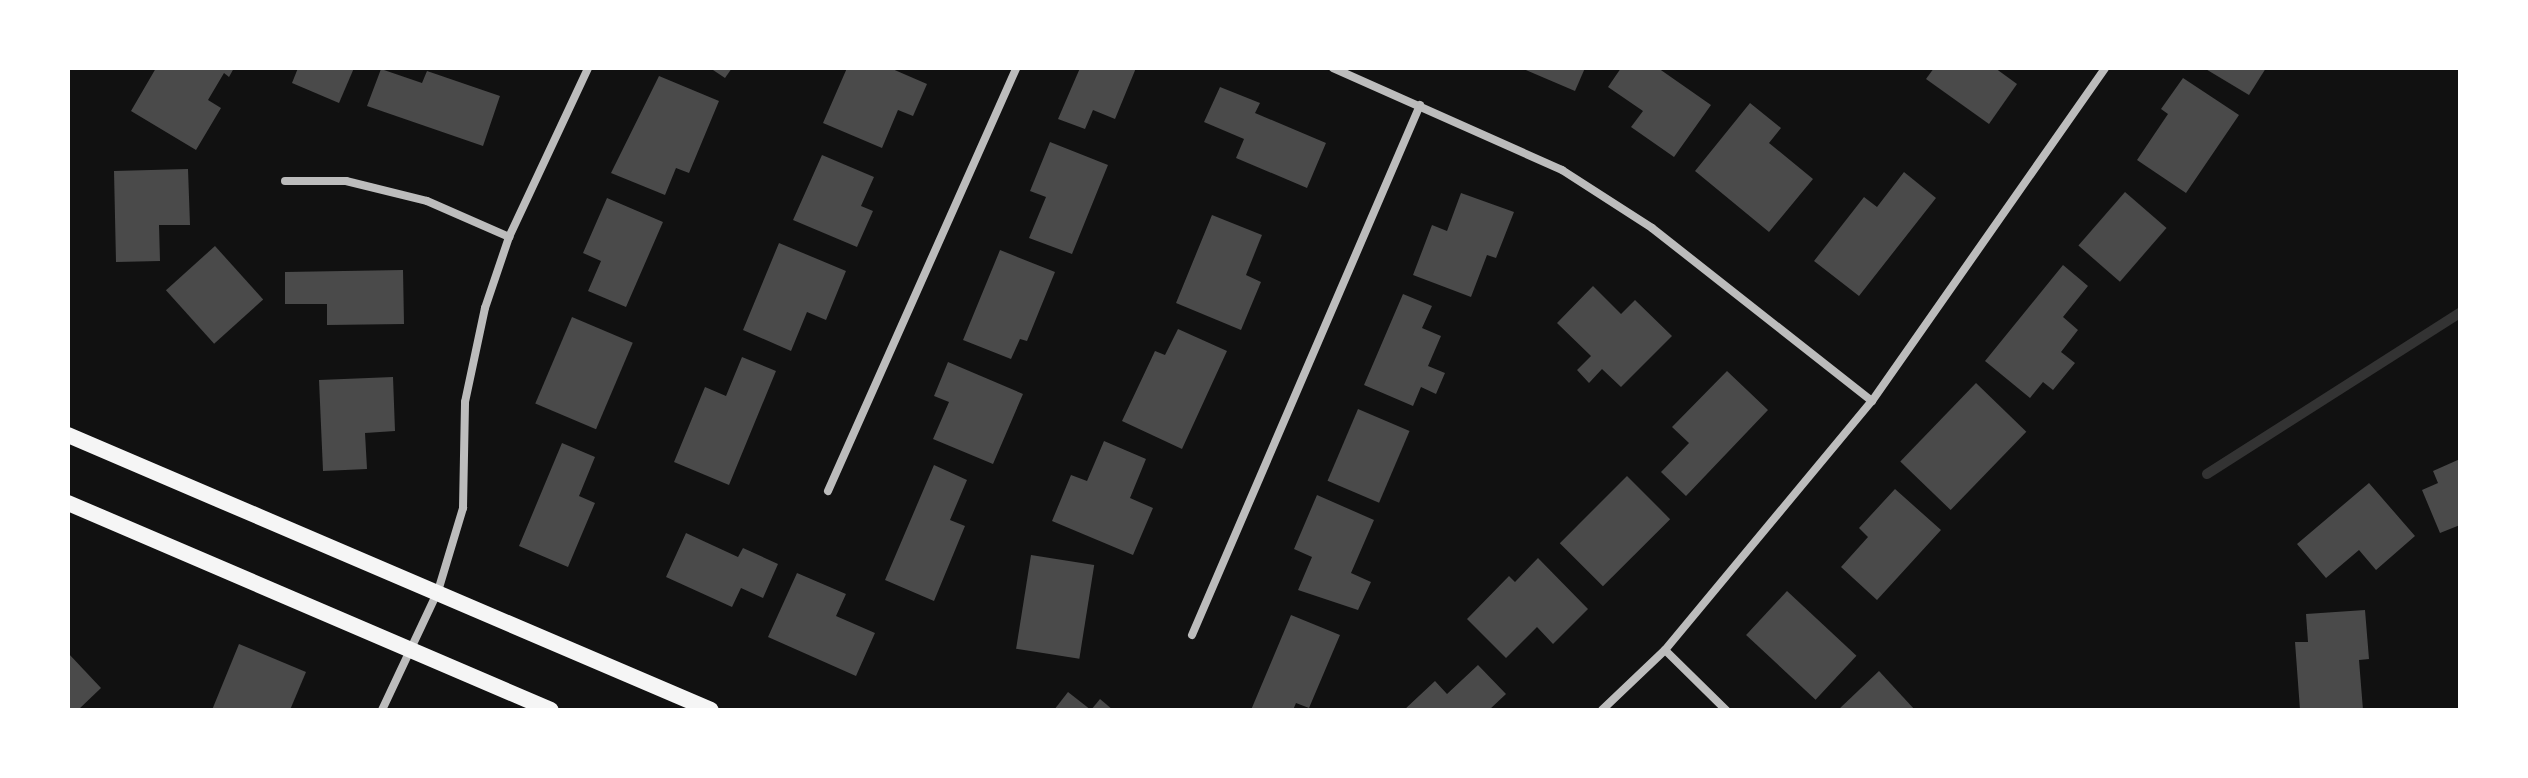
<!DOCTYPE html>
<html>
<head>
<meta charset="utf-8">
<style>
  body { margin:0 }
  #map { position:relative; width:2528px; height:778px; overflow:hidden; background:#111; font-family:Manrope,sans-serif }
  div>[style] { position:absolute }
  .stream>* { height:10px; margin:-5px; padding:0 5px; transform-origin:5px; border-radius:5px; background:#333 }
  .building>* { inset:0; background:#4a4a4a; transform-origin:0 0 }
  .minor>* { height:8px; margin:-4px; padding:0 4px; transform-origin:4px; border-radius:4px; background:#bcbcbc }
  .secondary>* { height:16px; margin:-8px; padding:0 8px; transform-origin:8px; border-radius:8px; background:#f5f5f5 }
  span { translate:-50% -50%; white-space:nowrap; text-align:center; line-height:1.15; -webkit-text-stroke:6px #fff; paint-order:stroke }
  .frame { position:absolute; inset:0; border:70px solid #fff; pointer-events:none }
</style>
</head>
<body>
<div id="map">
  <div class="stream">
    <div style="left:2207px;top:474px;width:300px;rotate:-32.5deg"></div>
  </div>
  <div class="building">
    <div style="clip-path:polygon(156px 68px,234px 68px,229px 77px,224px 73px,208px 100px,221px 108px,196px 150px,131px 111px)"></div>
    <div style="clip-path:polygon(298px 68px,354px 68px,339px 103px,292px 83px)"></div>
    <div style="clip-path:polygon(710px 68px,732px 68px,725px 78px)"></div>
    <div style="clip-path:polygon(847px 68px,890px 68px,927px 84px,913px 116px,898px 110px,882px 148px,823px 123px)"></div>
    <div style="clip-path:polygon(1080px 68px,1136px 68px,1115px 119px,1093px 110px,1085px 129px,1058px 119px)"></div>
    <div style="clip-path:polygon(1521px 68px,1585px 68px,1575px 91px)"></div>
    <div style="clip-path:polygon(1621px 68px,1658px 68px,1711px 105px,1674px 157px,1631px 127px,1643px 111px,1608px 87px)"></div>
    <div style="clip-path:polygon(1934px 68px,1995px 68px,2017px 84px,1989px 124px,1926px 79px)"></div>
    <div style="clip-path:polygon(2204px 68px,2266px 68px,2249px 95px)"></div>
    <div style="clip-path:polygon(381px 69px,422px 83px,427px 71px,500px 96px,483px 146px,367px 106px)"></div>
    <div style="clip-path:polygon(659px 76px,719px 101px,689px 173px,676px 168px,665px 195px,611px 173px)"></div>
    <div style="clip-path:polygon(2183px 78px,2239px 115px,2186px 193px,2137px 160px,2168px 114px,2161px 109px)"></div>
    <div style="clip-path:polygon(1220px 87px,1260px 103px,1255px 113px,1326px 143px,1307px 188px,1236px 158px,1244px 139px,1204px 122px)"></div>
    <div style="clip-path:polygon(1750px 103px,1781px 128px,1769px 143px,1813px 179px,1769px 232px,1695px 171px)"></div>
    <div style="clip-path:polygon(1050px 142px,1108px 165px,1072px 254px,1029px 238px,1046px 197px,1030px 191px)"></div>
    <div style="clip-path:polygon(822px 155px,874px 177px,861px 206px,873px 211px,857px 247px,793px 220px)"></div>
    <div style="clip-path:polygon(188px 169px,190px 225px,159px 225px,160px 261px,116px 262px,114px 171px)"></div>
    <div style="clip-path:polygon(1904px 172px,1936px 198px,1859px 296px,1814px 261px,1864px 197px,1877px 207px)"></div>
    <div style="left:2125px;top:192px;width:55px;height:71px;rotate:41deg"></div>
    <div style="clip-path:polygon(1461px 193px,1514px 212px,1496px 258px,1487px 255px,1471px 297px,1413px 275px,1432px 225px,1447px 231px)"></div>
    <div style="clip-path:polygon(607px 198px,663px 222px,626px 307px,588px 291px,601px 261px,583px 253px)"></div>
    <div style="clip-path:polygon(1212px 215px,1262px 235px,1246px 275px,1261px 282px,1241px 330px,1176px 303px)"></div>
    <div style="clip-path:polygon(779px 243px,846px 271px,826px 320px,807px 312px,791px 351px,743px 330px)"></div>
    <div style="left:215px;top:246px;width:72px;height:66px;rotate:48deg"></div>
    <div style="clip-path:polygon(1000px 250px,1055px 272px,1027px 341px,1020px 339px,1011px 359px,963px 340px)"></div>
    <div style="clip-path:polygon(2063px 265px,2088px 286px,2063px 317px,2078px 330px,2061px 352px,2075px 363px,2053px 390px,2043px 382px,2030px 398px,1985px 361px)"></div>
    <div style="clip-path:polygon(403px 270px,404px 324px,327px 325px,327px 304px,285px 304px,285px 272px)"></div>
    <div style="clip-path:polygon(1593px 286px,1621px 314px,1635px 300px,1672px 336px,1621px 387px,1602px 369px,1589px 383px,1577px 370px,1591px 356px,1557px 323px)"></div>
    <div style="clip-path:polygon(1403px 294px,1432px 306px,1422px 328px,1441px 336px,1428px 366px,1445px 373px,1436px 394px,1421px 387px,1413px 406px,1364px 385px)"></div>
    <div style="left:572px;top:317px;width:66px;height:94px;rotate:23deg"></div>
    <div style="clip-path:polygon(1178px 329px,1227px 351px,1182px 449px,1122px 421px,1155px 351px,1165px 355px)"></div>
    <div style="clip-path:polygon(742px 357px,776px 371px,729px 485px,674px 462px,705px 387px,726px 396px)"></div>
    <div style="clip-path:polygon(948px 362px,1023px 394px,993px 464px,933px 439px,949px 402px,934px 396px)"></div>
    <div style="clip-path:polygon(1727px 371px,1768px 410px,1686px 496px,1661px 472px,1689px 443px,1672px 427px)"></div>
    <div style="clip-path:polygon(393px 377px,395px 431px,365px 433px,367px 469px,323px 471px,319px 380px)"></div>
    <div style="left:1976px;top:383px;width:70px;height:109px;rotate:44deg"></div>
    <div style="left:1358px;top:409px;width:56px;height:78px;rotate:23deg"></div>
    <div style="clip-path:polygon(1104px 441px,1146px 459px,1130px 498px,1153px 508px,1133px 555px,1052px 521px,1071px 475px,1087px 481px)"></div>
    <div style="clip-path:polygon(562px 443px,595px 457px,579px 496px,595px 503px,568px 567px,519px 546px)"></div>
    <div style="clip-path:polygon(2460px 459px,2460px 525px,2440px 533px,2422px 490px,2438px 483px,2433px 471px)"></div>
    <div style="clip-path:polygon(934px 465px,967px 480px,950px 520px,965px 526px,934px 601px,885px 580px)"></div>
    <div style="left:1627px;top:476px;width:61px;height:95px;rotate:45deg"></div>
    <div style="clip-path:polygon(2369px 483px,2415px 536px,2376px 570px,2359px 550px,2326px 578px,2297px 544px)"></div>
    <div style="clip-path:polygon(1895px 489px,1941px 530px,1877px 600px,1841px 567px,1868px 537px,1859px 528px)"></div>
    <div style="clip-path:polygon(1317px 495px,1374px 520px,1351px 573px,1371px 582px,1358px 610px,1298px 590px,1312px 557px,1294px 549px)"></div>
    <div style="clip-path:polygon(686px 533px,738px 557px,743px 548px,778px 564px,763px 598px,741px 588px,732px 607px,666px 577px)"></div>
    <div style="left:1031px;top:555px;width:64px;height:95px;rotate:9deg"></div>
    <div style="clip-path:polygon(1538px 558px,1588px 609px,1553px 644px,1537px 627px,1506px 658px,1467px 619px,1509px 576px,1515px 582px)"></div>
    <div style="clip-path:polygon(797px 573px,846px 594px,836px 616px,875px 633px,856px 676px,768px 637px)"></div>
    <div style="left:1787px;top:591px;width:95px;height:60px;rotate:43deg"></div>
    <div style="clip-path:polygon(2365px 610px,2369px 659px,2359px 660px,2363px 710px,2300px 710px,2295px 642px,2308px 642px,2306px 614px)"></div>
    <div style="clip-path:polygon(1291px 615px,1340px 635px,1309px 708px,1296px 703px,1293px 710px,1251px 710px)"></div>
    <div style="clip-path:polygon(239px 644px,306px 672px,290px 710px,212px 710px)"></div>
    <div style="clip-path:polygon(68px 653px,101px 688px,78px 710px,68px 710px)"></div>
    <div style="clip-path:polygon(1478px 665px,1506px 694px,1489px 710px,1404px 710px,1435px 681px,1447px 694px)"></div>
    <div style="clip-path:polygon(1879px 671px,1915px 710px,1838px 710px)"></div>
    <div style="clip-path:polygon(1068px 692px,1091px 710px,1054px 710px)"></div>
    <div style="clip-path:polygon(1100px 699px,1113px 710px,1091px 710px)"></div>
  </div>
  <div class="minor">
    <div style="left:1333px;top:68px;width:251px;rotate:24deg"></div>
    <div style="left:1562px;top:170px;width:107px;rotate:32.8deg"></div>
    <div style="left:1652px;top:228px;width:280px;rotate:38.2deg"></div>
    <div style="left:285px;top:181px;width:61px"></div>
    <div style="left:346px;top:181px;width:83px;rotate:13.9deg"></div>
    <div style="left:427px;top:201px;width:90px;rotate:23.7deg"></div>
    <div style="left:828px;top:491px;width:463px;rotate:-66deg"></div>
    <div style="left:1192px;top:635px;width:577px;rotate:-66.72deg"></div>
    <div style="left:1665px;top:650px;width:86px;rotate:44.5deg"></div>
    <div style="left:382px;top:710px;width:132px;rotate:-64.8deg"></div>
    <div style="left:438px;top:591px;width:87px;rotate:-73.2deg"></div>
    <div style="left:463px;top:508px;width:106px;rotate:-88.9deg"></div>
    <div style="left:465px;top:402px;width:96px;rotate:-78deg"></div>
    <div style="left:485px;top:308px;width:75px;rotate:-71.3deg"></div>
    <div style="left:509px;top:237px;width:187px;rotate:-64.9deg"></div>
    <div style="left:1602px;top:710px;width:87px;rotate:-43.6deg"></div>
    <div style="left:1665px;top:650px;width:324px;rotate:-50.3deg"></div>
    <div style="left:1872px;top:401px;width:406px;rotate:-55deg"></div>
  </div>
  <div class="secondary">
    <div style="left:68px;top:435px;width:699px;rotate:23.16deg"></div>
    <div style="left:68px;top:503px;width:525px;rotate:23.2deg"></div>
  </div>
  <div class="frame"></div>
</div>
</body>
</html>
